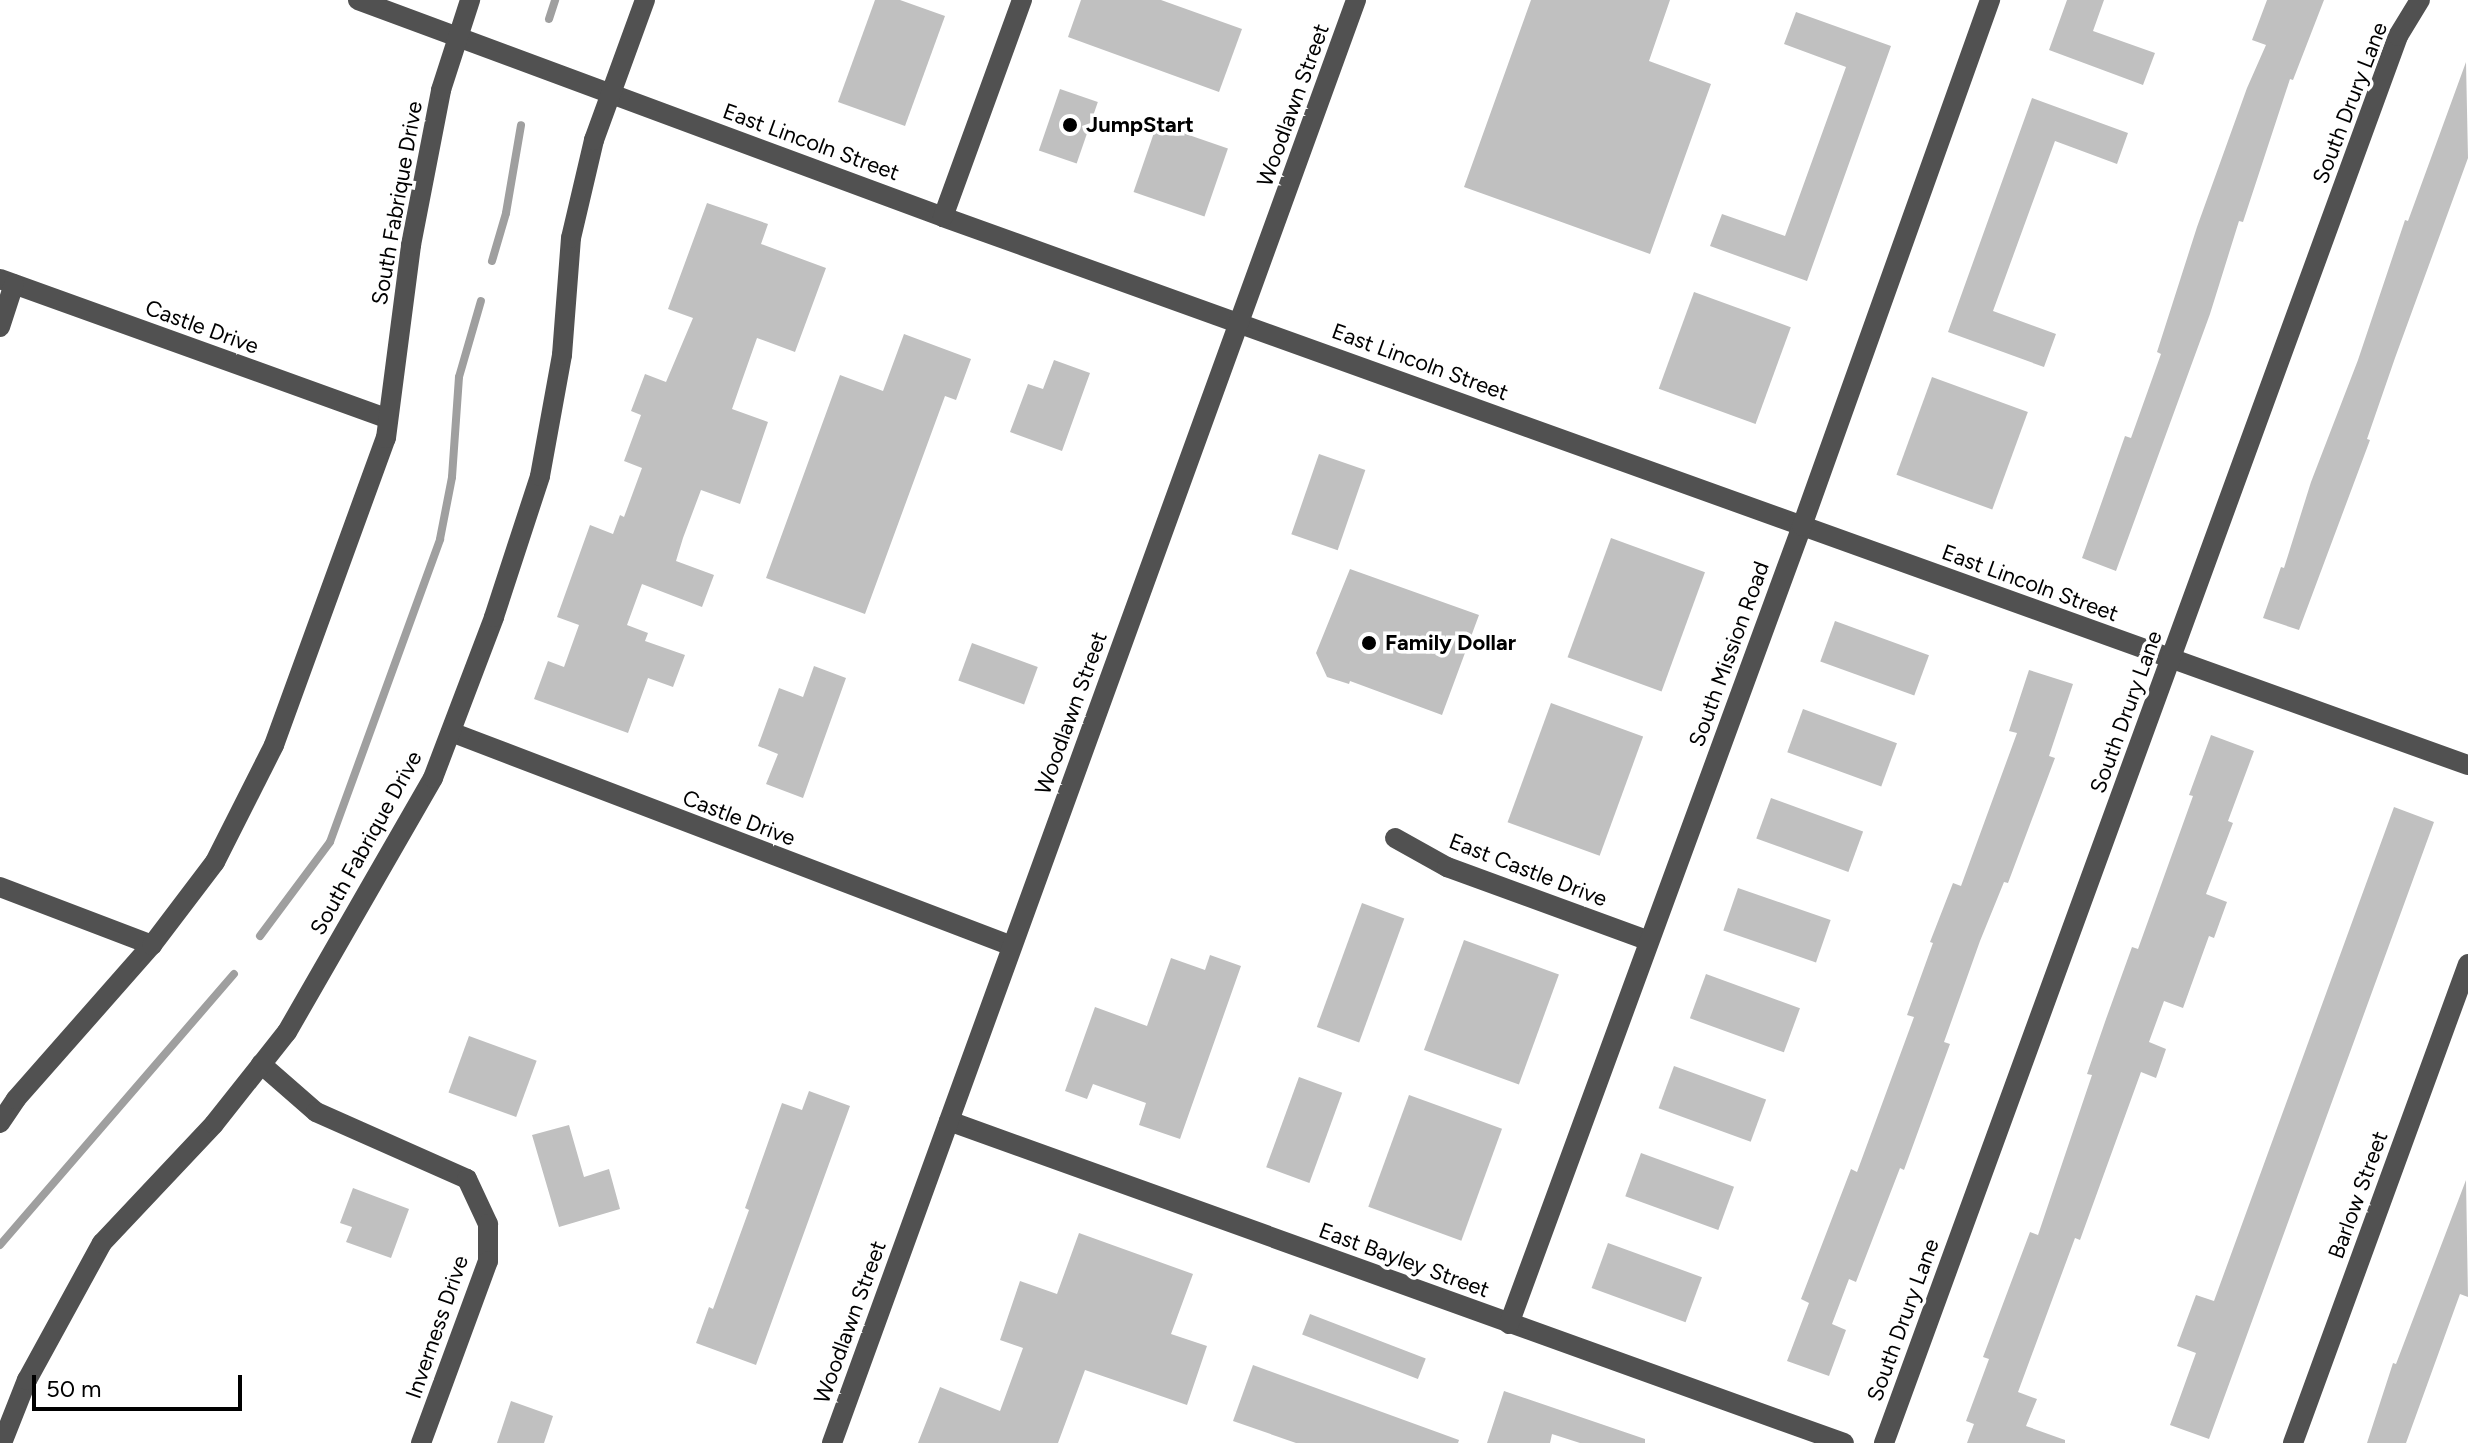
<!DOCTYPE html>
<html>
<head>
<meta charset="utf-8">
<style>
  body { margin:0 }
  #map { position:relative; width:2468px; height:1443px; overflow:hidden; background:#fff; font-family:Figtree,sans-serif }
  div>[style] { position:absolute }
  .stream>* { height:8px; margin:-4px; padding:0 4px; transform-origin:4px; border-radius:4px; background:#9f9f9f }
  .building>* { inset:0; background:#c0c0c0; transform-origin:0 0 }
  .minor>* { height:20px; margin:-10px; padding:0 10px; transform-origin:10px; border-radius:10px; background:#515151 }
  .dots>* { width:22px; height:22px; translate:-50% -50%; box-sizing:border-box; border:4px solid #fff; border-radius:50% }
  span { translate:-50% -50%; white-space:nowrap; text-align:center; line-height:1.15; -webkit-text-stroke:7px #fff; paint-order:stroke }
  .street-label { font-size:22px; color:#000 }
  .poi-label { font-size:22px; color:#000; font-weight:700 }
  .left { translate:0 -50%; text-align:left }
  .scale { position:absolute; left:32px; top:1375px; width:210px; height:36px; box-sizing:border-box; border:4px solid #000; border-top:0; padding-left:10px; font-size:24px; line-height:28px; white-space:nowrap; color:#000; -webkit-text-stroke:6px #fff; paint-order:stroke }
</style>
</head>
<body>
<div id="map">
  <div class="stream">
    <div style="left:549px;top:19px;width:20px;rotate:-72deg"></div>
    <div style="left:492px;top:261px;width:50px;rotate:-73.7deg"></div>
    <div style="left:506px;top:213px;width:89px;rotate:-80.3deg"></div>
    <div style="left:260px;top:936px;width:117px;rotate:-53.3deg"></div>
    <div style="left:330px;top:842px;width:322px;rotate:-70deg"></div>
    <div style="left:440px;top:539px;width:63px;rotate:-79deg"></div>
    <div style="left:452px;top:477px;width:100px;rotate:-86deg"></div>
    <div style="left:459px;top:377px;width:79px;rotate:-73.9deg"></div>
    <div style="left:0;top:1245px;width:358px;rotate:-49.2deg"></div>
  </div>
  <div class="building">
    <div style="clip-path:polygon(875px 0,900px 0,945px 16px,905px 126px,838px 102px)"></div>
    <div style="clip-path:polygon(1081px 0,1161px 0,1242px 29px,1219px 92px,1068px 37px)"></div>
    <div style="clip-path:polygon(1531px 0,1670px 0,1649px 61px,1711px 84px,1650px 254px,1464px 187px)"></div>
    <div style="clip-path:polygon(2067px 0,2104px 0,2093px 31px,2155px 53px,2143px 85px,2049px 50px)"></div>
    <div style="clip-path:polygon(2267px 0,2324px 0,2293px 80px,2290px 79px,2243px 222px,2239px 221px,2210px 314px,2116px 571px,2082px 558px,2125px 436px,2131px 438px,2161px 354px,2157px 352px,2197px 227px,2247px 88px,2266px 45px,2252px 40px)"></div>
    <div style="clip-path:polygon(1796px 12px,1891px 46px,1807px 281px,1710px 246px,1722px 214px,1785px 236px,1846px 67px,1784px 44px)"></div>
    <div style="clip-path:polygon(2466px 62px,2468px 158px,2395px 358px,2367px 439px,2370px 440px,2299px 630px,2263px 618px,2281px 567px,2284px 568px,2311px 482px,2358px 360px,2405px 220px,2408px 221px)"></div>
    <div style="left:1060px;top:89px;width:40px;height:65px;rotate:19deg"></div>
    <div style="clip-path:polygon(2032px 98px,2128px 133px,2117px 164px,2055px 141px,1993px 311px,2056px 334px,2044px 367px,1948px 332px)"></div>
    <div style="left:1157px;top:124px;width:75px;height:72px;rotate:19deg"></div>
    <div style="clip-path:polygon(707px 203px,768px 224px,761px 244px,826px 268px,795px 352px,757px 338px,740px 386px,732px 409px,768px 422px,740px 504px,701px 490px,683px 538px,676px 561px,714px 575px,702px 607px,642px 584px,627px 625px,648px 633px,645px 641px,685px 655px,673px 687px,648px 678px,628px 733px,534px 699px,548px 661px,564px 667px,579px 625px,557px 617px,590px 525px,613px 534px,620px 515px,624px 517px,642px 468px,624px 461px,641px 415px,631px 411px,645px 374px,666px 382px,693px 318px,668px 309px)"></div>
    <div style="left:1694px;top:292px;width:103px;height:103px;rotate:20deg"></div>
    <div style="clip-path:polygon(904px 334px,971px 359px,956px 400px,945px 396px,865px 614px,766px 578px,840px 375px,883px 391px)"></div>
    <div style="clip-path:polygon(1054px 360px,1090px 373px,1062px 451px,1010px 432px,1028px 384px,1043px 389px)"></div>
    <div style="left:1932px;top:377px;width:102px;height:104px;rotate:20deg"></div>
    <div style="left:1319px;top:454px;width:49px;height:85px;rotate:19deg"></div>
    <div style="left:1611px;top:538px;width:100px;height:127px;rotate:20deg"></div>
    <div style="clip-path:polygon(1350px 569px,1479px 615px,1442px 715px,1350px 681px,1349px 684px,1327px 677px,1316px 653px)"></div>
    <div style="left:1835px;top:621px;width:100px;height:43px;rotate:20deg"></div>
    <div style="left:972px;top:643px;width:70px;height:40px;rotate:20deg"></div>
    <div style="clip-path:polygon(814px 666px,846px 678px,803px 798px,766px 784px,778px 754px,758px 746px,779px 688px,803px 697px)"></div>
    <div style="clip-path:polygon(2029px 670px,2073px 684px,2049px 756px,2055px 758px,2008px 883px,2004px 882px,1980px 941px,1944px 1042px,1950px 1044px,1904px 1170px,1900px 1168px,1856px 1282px,1849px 1279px,1832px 1324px,1846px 1330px,1829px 1376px,1787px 1361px,1809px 1303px,1801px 1299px,1851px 1169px,1857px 1172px,1914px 1017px,1907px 1015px,1933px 943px,1930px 942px,1953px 883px,1961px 886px,2017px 733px,2009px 731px)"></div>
    <div style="left:1551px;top:703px;width:98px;height:127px;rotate:20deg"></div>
    <div style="left:1803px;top:709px;width:100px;height:46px;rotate:20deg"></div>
    <div style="clip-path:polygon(2211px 735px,2254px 751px,2228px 821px,2233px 823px,2206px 894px,2227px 902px,2214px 938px,2209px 936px,2183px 1008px,2164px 1001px,2149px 1042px,2166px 1049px,2156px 1078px,2141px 1072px,2080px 1240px,2075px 1238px,2018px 1392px,2037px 1399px,2026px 1426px,2065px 1440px,2065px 1443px,1967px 1443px,1974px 1424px,1966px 1421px,1989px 1359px,1983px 1357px,2030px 1232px,2038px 1235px,2092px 1075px,2087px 1074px,2106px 1019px,2132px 947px,2138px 949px,2193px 796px,2189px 795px)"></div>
    <div style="left:1771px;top:798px;width:98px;height:43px;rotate:20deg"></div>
    <div style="clip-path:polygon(2394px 807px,2434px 822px,2209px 1439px,2170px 1425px,2196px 1353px,2177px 1346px,2196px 1295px,2214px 1301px)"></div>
    <div style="left:1738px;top:888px;width:98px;height:45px;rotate:19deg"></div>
    <div style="left:1362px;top:903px;width:45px;height:132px;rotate:20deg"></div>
    <div style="left:1464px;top:940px;width:101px;height:117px;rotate:20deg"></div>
    <div style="clip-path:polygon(1210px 955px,1241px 966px,1180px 1139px,1139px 1125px,1146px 1103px,1093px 1084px,1087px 1099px,1065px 1091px,1095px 1007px,1147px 1026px,1171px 958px,1205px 970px)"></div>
    <div style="left:1706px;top:974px;width:100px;height:47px;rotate:20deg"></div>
    <div style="left:469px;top:1036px;width:72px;height:60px;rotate:20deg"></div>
    <div style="left:1674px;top:1066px;width:98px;height:45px;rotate:20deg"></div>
    <div style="left:1299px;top:1077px;width:46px;height:96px;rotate:20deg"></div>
    <div style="clip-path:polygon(809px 1091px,850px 1106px,756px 1365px,696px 1343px,709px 1307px,713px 1309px,749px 1210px,745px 1208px,782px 1103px,802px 1110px)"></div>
    <div style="left:1409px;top:1095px;width:99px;height:119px;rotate:20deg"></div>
    <div style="clip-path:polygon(569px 1125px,584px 1177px,609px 1169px,620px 1209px,559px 1227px,532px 1135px)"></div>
    <div style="left:1641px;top:1153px;width:99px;height:46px;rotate:20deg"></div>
    <div style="clip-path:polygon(2466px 1180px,2468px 1297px,2460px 1294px,2406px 1443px,2367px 1443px,2393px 1363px,2396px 1364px)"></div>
    <div style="clip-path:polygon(353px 1188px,409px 1209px,391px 1258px,346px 1242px,352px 1227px,340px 1223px)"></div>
    <div style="clip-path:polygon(1079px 1233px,1193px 1274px,1171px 1334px,1207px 1346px,1187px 1405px,1085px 1370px,1058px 1443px,918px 1443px,940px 1387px,1000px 1411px,1023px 1348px,1000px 1340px,1020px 1281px,1057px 1294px)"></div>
    <div style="left:1608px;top:1243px;width:100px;height:48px;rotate:20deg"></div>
    <div style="left:1310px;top:1314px;width:124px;height:22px;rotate:21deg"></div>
    <div style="clip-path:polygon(1253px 1365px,1459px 1440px,1458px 1443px,1296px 1443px,1233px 1421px)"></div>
    <div style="clip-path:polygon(1504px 1391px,1645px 1439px,1645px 1443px,1580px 1443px,1552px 1434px,1550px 1443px,1487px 1443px)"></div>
    <div style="clip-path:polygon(511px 1401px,553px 1416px,544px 1443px,497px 1443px)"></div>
  </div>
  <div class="minor">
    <div style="left:358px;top:0;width:624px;rotate:20.35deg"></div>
    <div style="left:943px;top:217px;width:1620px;rotate:19.77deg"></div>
    <div style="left:943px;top:217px;width:231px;rotate:-70deg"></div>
    <div style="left:0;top:279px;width:412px;rotate:19.8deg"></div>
    <div style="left:0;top:327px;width:45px;rotate:-72deg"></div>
    <div style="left:451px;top:732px;width:600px;rotate:20.88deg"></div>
    <div style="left:1395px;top:838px;width:60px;rotate:29.1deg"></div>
    <div style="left:1447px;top:867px;width:213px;rotate:20.1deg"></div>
    <div style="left:0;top:887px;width:163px;rotate:20.9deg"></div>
    <div style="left:261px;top:1064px;width:73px;rotate:41.1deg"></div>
    <div style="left:316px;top:1112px;width:165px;rotate:23.9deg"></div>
    <div style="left:467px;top:1179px;width:50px;rotate:65deg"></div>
    <div style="left:488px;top:1224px;width:37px;rotate:90deg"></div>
    <div style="left:488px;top:1261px;width:194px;rotate:110.2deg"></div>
    <div style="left:949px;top:1121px;width:951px;rotate:19.79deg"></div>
    <div style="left:0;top:1123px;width:29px;rotate:-56deg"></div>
    <div style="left:16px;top:1099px;width:205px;rotate:-48.6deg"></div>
    <div style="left:152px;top:945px;width:104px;rotate:-52.8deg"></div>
    <div style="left:215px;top:862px;width:131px;rotate:-63.2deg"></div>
    <div style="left:274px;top:745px;width:327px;rotate:-70deg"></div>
    <div style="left:386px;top:438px;width:195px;rotate:-82.6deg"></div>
    <div style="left:411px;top:245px;width:158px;rotate:-79deg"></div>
    <div style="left:441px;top:90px;width:95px;rotate:-72.1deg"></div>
    <div style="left:1509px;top:1324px;width:850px;rotate:-69.84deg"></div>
    <div style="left:1802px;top:526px;width:559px;rotate:-70.33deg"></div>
    <div style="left:2px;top:1443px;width:68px;rotate:-68.4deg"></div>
    <div style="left:27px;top:1380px;width:156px;rotate:-61.3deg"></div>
    <div style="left:102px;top:1243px;width:163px;rotate:-46.7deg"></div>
    <div style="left:214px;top:1124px;width:117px;rotate:-51.6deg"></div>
    <div style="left:287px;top:1032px;width:293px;rotate:-60.1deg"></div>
    <div style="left:433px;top:778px;width:172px;rotate:-69.2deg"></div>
    <div style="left:494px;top:617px;width:148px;rotate:-71.9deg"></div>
    <div style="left:540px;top:476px;width:123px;rotate:-79.7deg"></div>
    <div style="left:562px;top:355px;width:117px;rotate:-85.6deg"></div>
    <div style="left:571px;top:238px;width:101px;rotate:-76.8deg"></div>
    <div style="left:594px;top:140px;width:149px;rotate:-70deg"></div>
    <div style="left:832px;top:1443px;width:1535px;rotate:-70.04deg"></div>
    <div style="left:1884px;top:1443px;width:1498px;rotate:-69.93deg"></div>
    <div style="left:2398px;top:36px;width:42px;rotate:-58.6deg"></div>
    <div style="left:2293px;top:1443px;width:510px;rotate:-69.93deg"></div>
  </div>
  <div class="dots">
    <div style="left:1070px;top:125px;background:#000"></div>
    <div style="left:1369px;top:643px;background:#000"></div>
  </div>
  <div class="street-label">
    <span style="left:2350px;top:103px;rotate:-69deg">South Drury Lane</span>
    <span style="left:1293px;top:105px;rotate:-70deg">Woodlawn Street</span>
    <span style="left:811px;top:142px;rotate:20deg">East Lincoln Street</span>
    <span style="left:397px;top:203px;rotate:-80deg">South Fabrique Drive</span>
    <span style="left:202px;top:327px;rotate:20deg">Castle Drive</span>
    <span style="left:1420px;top:362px;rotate:20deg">East Lincoln Street</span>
    <span style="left:2030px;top:583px;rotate:20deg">East Lincoln Street</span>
    <span style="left:1729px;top:654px;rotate:-70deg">South Mission Road</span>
    <span style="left:2126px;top:712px;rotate:-70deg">South Drury Lane</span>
    <span style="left:1071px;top:713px;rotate:-70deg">Woodlawn Street</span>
    <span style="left:739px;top:818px;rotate:21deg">Castle Drive</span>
    <span style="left:366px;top:843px;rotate:-61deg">South Fabrique Drive</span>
    <span style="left:1528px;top:870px;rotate:21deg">East Castle Drive</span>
    <span style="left:2358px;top:1195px;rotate:-70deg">Barlow Street</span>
    <span style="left:1404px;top:1260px;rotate:20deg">East Bayley Street</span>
    <span style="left:1903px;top:1320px;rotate:-70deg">South Drury Lane</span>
    <span style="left:850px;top:1322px;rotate:-70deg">Woodlawn Street</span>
    <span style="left:437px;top:1327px;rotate:-71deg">Inverness Drive</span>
  </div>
  <div class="poi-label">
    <span class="left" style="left:1086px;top:125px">JumpStart</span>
    <span class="left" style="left:1385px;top:643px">Family Dollar</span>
  </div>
  <div class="scale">50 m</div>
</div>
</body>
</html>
